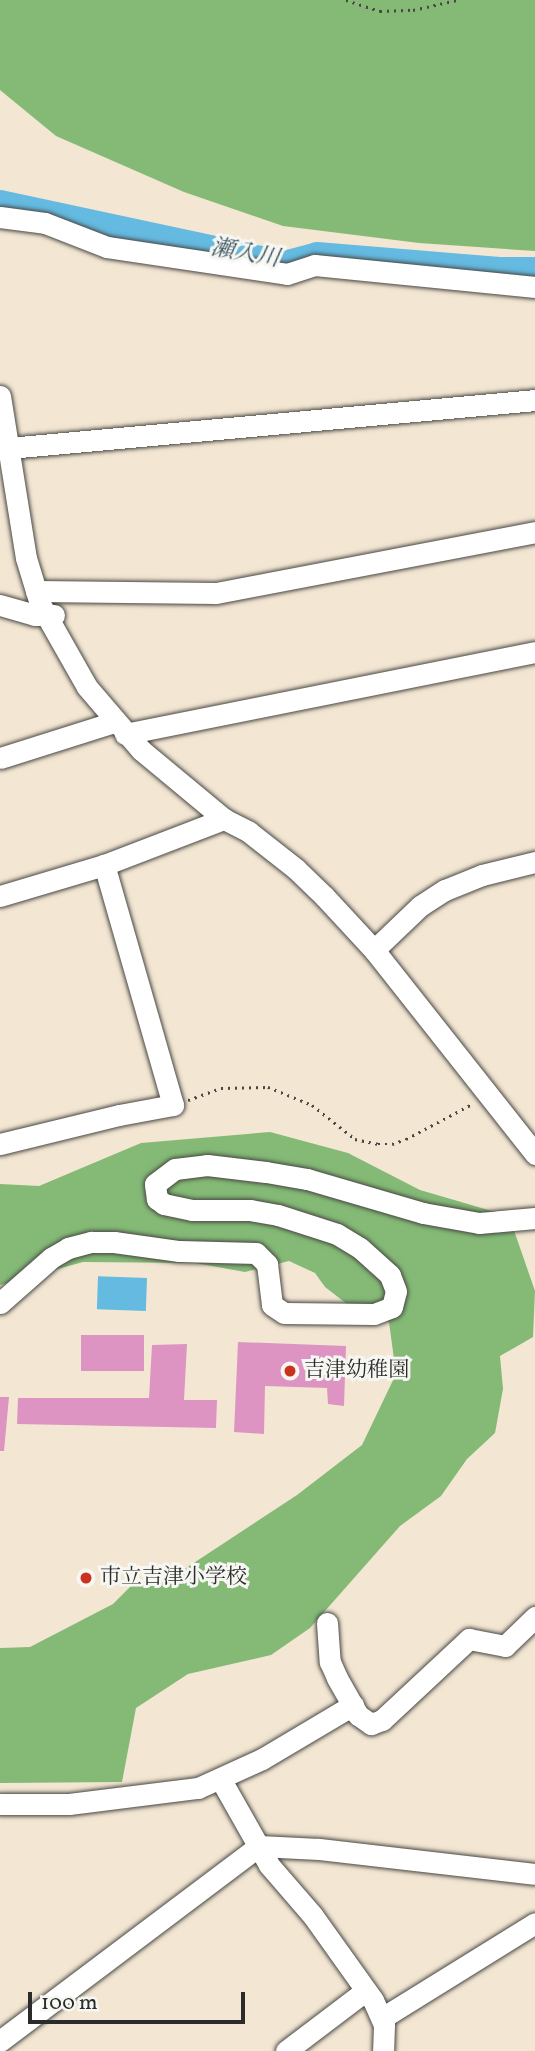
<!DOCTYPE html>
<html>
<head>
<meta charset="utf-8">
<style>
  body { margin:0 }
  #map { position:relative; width:535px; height:2051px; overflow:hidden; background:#f3e7d3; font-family:Vollkorn,"Noto Serif JP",serif }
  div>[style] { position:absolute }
  .forest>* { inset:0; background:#84ba76 }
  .water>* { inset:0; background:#64bae1; transform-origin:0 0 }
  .river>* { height:26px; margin:-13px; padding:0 13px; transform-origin:13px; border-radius:13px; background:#64bae1 }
  .building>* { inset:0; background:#de94c2; transform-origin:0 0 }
  .path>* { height:2.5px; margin-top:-1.25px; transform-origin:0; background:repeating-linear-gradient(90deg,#494744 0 2px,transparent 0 7px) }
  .roads { filter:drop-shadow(0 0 2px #494744) drop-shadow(0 0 2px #494744) }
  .minor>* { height:21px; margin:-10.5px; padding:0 10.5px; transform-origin:10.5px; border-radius:10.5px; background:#fff }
  .dots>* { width:19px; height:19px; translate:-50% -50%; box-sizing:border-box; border:4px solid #f6f6f2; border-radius:50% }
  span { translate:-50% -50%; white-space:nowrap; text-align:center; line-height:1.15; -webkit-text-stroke:6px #f6f6f2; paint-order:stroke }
  .poi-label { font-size:21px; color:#2b2b2b }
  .left { translate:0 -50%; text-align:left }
  .water-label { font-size:23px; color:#3c5662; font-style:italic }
  .scale { position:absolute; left:28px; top:1992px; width:217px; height:32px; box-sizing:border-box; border:4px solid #2b2b2b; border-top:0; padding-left:9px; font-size:21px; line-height:24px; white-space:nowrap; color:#2b2b2b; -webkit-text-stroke:5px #f6f6f2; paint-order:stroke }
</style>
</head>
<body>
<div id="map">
  <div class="forest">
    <div style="clip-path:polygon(0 0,535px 0,535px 251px,419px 243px,283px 226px,184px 192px,56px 136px,0 90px)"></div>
    <div style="clip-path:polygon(270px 1132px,348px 1153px,420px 1190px,509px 1216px,535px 1291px,533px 1337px,500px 1356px,503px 1389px,495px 1433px,467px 1459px,441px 1496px,400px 1526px,310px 1628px,271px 1655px,188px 1674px,136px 1708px,122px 1782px,0 1783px,0 1648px,30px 1647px,113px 1604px,132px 1585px,177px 1574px,297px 1495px,362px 1445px,396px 1374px,389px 1322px,347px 1304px,325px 1287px,315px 1273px,289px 1261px,245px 1272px,195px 1263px,83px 1262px,0 1285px,0 1184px,39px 1186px,141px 1143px)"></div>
  </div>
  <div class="water">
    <div style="left:147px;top:1278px;width:33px;height:49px;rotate:92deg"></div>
  </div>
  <div class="river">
    <div style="left:0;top:203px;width:290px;rotate:12.1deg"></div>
    <div style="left:284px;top:264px;width:34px;rotate:-15deg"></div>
    <div style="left:317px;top:255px;width:183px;rotate:4.7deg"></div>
    <div style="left:499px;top:270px;width:36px"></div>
  </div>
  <div class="building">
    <div style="left:81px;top:1335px;width:63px;height:36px"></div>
    <div style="clip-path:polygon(238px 1342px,346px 1346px,344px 1406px,328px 1404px,327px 1388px,265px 1386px,264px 1434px,234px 1432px)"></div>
    <div style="clip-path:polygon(187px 1344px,184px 1400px,217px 1400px,216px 1428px,17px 1424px,18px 1398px,149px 1398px,152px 1345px)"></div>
    <div style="clip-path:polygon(0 1397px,9px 1397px,4px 1451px,0 1451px)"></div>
  </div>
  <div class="path">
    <div style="left:346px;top:0;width:36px;rotate:18deg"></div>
    <div style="left:380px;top:11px;width:33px;rotate:-2deg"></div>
    <div style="left:413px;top:10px;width:45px;rotate:-12.8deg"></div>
    <div style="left:188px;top:1100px;width:35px;rotate:-20deg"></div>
    <div style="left:221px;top:1088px;width:47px;rotate:-1.2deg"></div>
    <div style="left:268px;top:1087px;width:48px;rotate:22.2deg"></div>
    <div style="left:312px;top:1105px;width:55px;rotate:38.3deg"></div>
    <div style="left:355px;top:1139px;width:24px;rotate:12deg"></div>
    <div style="left:378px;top:1144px;width:14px"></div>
    <div style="left:392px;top:1144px;width:15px;rotate:-20deg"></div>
    <div style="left:406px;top:1139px;width:75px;rotate:-27.9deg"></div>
  </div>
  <div class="roads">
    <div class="minor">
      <div style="left:0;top:217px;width:45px;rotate:7.6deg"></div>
      <div style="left:45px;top:223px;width:66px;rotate:21.2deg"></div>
      <div style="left:107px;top:247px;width:182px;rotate:8.5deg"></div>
      <div style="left:287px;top:274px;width:29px;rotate:-18deg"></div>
      <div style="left:315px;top:265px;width:221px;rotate:5.7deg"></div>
      <div style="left:0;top:396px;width:164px;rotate:80.9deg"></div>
      <div style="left:26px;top:558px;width:48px;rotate:73.1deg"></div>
      <div style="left:40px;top:604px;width:95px;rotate:60.5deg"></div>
      <div style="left:87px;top:687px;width:83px;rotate:49.4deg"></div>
      <div style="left:141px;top:750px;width:108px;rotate:39.7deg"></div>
      <div style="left:224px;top:819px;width:28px;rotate:27deg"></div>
      <div style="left:249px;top:832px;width:60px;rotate:38.2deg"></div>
      <div style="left:296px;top:869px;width:40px;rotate:44deg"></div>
      <div style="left:325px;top:897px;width:72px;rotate:47.2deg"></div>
      <div style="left:374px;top:950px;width:260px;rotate:51.7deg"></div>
      <div style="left:9px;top:448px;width:528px;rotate:-5.21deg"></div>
      <div style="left:36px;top:591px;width:180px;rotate:0.6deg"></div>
      <div style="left:216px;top:593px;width:325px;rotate:-10.8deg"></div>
      <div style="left:0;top:605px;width:36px;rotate:16deg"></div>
      <div style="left:35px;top:615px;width:19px"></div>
      <div style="left:125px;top:734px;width:418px;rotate:-11.3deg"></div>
      <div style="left:0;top:758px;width:120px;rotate:-17.5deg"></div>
      <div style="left:0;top:896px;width:109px;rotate:-16.6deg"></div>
      <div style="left:104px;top:865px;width:129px;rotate:-21deg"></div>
      <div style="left:374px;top:950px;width:64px;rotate:-43.7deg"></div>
      <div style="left:420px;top:906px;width:30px;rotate:-33deg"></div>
      <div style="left:445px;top:890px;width:40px;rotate:-22deg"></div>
      <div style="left:482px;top:875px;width:55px;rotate:-13.8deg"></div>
      <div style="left:0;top:1144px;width:122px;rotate:-13.7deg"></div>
      <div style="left:119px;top:1115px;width:55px;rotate:-10.5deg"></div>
      <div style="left:173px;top:1105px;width:250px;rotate:-106deg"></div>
      <div style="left:0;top:1303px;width:68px;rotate:-41.4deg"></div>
      <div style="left:51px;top:1258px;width:20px;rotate:-30deg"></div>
      <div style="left:68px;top:1248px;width:24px;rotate:-15deg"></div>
      <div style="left:91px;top:1242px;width:23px"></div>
      <div style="left:114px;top:1242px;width:66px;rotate:7.9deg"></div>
      <div style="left:179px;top:1251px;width:77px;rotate:1.5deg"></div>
      <div style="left:256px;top:1253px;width:16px;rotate:45deg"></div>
      <div style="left:267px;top:1264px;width:41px;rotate:83deg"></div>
      <div style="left:272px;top:1305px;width:14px;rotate:34deg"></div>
      <div style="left:284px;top:1313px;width:90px;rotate:0.6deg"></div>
      <div style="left:374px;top:1314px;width:19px;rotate:-21deg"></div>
      <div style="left:392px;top:1307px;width:16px;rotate:-76deg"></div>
      <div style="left:396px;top:1291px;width:17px;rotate:-111deg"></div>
      <div style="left:390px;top:1275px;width:40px;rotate:-138deg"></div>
      <div style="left:360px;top:1248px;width:27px;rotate:-149deg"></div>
      <div style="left:337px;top:1234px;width:62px;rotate:-162.1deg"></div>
      <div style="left:278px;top:1215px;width:28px;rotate:-170deg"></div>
      <div style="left:250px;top:1210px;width:58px;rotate:180deg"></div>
      <div style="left:192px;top:1210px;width:29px;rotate:-168deg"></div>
      <div style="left:164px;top:1204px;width:9px;rotate:-144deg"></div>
      <div style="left:157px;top:1199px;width:15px;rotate:-98deg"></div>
      <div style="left:155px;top:1184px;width:25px;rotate:-37deg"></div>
      <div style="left:175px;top:1169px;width:32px;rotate:-7deg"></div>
      <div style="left:207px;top:1165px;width:59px;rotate:6.8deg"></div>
      <div style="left:266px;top:1172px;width:42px;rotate:9.7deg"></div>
      <div style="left:307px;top:1179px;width:121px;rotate:16.3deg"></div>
      <div style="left:423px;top:1213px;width:57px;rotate:10.1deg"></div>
      <div style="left:479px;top:1223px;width:56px;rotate:-5.1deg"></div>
      <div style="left:327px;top:1623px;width:39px;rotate:86deg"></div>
      <div style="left:330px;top:1662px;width:17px;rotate:66deg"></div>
      <div style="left:337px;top:1678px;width:43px;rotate:60.4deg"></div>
      <div style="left:358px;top:1715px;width:16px;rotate:35deg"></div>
      <div style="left:371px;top:1724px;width:12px;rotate:-20deg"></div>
      <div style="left:382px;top:1720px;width:119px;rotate:-43deg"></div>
      <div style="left:469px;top:1639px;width:37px;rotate:11deg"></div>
      <div style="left:505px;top:1646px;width:42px;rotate:-44deg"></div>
      <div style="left:221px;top:1780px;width:98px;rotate:60.5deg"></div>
      <div style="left:269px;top:1865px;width:67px;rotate:49.2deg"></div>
      <div style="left:313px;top:1916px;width:103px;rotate:54.5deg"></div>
      <div style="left:373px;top:2000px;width:27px;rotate:66deg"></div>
      <div style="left:384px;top:2025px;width:26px;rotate:92deg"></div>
      <div style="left:0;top:1804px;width:69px"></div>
      <div style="left:69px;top:1804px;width:130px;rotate:-7.1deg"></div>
      <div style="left:198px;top:1788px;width:70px;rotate:-24.4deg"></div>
      <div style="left:262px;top:1759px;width:106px;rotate:-30.7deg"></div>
      <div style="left:382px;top:2018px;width:180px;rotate:-31.8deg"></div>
      <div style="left:0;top:2041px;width:324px;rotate:-37deg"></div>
      <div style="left:259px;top:1846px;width:60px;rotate:2.9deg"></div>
      <div style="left:319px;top:1849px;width:217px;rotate:6.6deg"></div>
      <div style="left:286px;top:2051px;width:99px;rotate:-37.2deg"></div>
    </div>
  </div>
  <div class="dots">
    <div style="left:290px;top:1371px;background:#c8321e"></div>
    <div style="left:86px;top:1578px;background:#c8321e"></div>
  </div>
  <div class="poi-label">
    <span class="left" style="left:304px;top:1371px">吉津幼稚園</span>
    <span class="left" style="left:100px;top:1578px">市立吉津小学校</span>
  </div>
  <div class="water-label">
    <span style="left:245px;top:254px;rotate:10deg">瀬入川</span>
  </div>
  <div class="scale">100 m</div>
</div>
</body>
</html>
